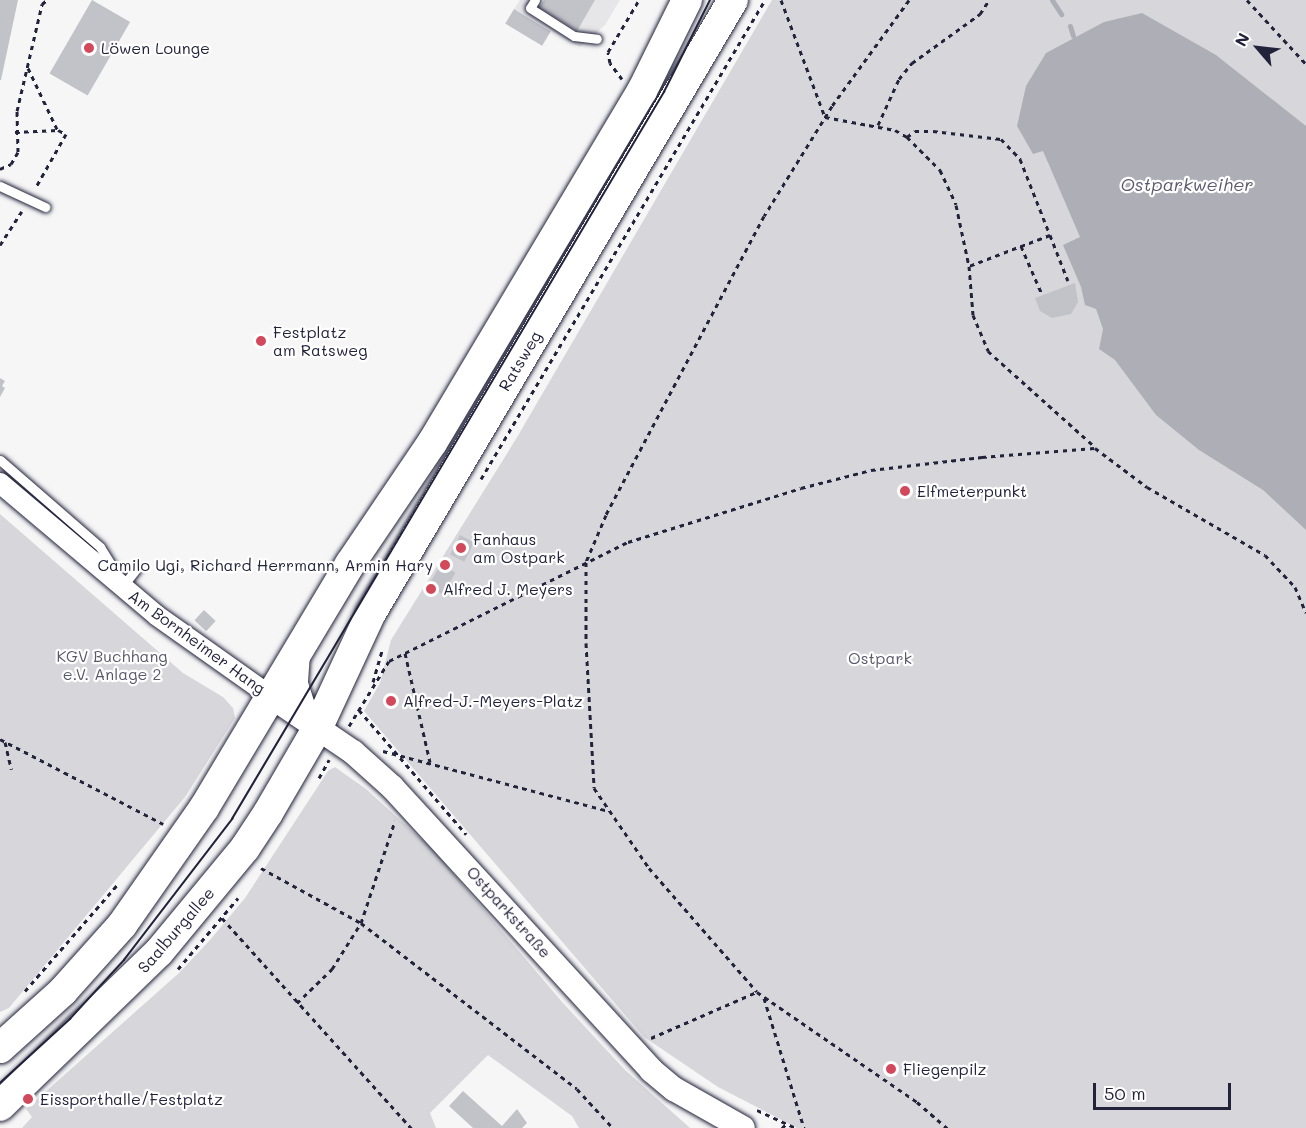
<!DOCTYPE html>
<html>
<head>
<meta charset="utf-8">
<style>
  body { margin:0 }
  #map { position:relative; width:1306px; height:1128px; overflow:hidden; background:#f6f6f7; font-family:Mali,sans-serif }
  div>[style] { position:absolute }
  .built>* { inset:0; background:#e6e6e9 }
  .green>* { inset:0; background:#d7d7db }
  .water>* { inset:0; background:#aeaeb7 }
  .stream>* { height:5px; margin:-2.5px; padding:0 2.5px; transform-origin:2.5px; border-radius:2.5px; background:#aeaeb7 }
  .building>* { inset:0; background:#c2c2c9; transform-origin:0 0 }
  .path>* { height:3px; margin-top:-1.5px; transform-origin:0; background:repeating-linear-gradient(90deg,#22223b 0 4.5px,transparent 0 9px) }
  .roads { filter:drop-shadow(0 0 2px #22223b) drop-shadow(0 0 2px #22223b) }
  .service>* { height:9px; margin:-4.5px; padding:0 4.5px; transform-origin:4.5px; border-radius:4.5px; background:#fff }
  .minor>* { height:20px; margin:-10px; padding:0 10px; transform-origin:10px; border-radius:10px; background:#fff }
  .tertiary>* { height:24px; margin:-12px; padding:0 12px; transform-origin:12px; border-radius:12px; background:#fff }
  .primary>* { height:30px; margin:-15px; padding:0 15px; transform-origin:15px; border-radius:15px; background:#fff }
  .tram>* { height:1.5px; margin:-0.75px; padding:0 0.75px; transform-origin:0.75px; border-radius:0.75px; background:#22223b }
  .dots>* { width:16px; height:16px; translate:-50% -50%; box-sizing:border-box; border:3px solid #fff; border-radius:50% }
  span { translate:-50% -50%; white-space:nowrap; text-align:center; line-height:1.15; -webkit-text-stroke:4.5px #fff; paint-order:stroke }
  .poi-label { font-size:16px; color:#22223b }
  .left { translate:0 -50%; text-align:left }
  .right { translate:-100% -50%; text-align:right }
  .street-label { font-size:16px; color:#22223b }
  .park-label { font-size:16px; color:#58586b }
  .water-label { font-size:18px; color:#5a5a6d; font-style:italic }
  .north { position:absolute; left:1228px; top:18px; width:60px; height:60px; -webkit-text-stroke:4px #fff; paint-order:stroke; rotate:298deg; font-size:16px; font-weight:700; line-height:24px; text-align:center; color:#22223b }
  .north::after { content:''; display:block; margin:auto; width:21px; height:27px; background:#22223b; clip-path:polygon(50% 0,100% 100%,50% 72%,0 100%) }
  .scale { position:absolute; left:1093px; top:1083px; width:138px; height:27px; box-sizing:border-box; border:3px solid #22223b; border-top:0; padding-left:8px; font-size:18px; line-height:21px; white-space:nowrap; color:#22223b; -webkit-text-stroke:4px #fff; paint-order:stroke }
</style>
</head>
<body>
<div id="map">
  <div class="built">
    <div style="clip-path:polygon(520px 0,620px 0,605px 25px,580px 47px,514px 9px)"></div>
  </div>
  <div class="green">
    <div style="clip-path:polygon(772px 0,1306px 0,1306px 1128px,797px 1128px,718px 1087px,644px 1037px,364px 711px,380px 683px,391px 640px,516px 439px)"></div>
    <div style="clip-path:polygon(0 514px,183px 673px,223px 697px,233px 708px,235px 718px,185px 797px,9px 1008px,0 1012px)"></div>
    <div style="clip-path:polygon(335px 767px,366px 789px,434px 851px,562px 1002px,625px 1070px,690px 1128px,579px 1128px,572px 1116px,488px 1055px,430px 1113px,436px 1128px,22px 1128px,32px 1117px,26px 1109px,179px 973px,210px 940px,245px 898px,328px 771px)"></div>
  </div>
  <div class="water">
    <div style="clip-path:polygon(1142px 13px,1216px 55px,1306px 126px,1306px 530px,1263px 490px,1199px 450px,1156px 415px,1115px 360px,1099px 349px,1103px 329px,1096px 309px,1085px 305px,1081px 287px,1063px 245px,1080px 237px,1043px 151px,1033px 154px,1017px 126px,1026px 86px,1046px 53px,1104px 22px)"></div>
  </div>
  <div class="stream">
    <div style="left:1052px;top:0;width:17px;rotate:57deg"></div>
    <div style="left:1070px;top:26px;width:10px;rotate:73deg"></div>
  </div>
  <div class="building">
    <div style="clip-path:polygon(0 0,18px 0,1px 80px,0 80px)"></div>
    <div style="left:92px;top:0;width:44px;height:85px;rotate:30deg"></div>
    <div style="clip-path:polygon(544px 0,595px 0,577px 31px,539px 8px)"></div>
    <div style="left:514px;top:9px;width:43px;height:17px;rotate:31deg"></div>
    <div style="clip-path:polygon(1075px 283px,1078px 302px,1071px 314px,1052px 318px,1040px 311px,1035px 298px)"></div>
    <div style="clip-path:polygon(0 378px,5px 381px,2px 386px,5px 388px,0 397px)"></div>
    <div style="left:460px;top:535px;width:16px;height:22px;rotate:27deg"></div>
    <div style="left:441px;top:564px;width:17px;height:25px;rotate:31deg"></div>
    <div style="left:204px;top:610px;width:16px;height:14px;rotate:43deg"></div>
    <div style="clip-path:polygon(463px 1091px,502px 1126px,517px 1109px,527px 1123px,522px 1128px,473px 1128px,449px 1106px)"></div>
  </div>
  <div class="path">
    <div style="left:781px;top:0;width:125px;rotate:69.4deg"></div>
    <div style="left:825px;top:117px;width:71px;rotate:10.5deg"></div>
    <div style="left:895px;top:130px;width:14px;rotate:30deg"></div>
    <div style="left:907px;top:137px;width:47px;rotate:45deg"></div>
    <div style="left:940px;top:170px;width:38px;rotate:65deg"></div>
    <div style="left:956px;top:205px;width:62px;rotate:78deg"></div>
    <div style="left:969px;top:266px;width:49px;rotate:85.3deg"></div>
    <div style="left:973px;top:315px;width:39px;rotate:67deg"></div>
    <div style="left:988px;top:351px;width:144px;rotate:41.9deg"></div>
    <div style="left:909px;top:0;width:131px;rotate:126deg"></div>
    <div style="left:832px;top:106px;width:129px;rotate:121.7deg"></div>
    <div style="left:764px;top:216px;width:338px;rotate:117.9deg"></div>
    <div style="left:606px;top:515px;width:51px;rotate:113.1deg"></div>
    <div style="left:586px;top:562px;width:81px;rotate:90deg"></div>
    <div style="left:586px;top:643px;width:145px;rotate:86.8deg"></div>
    <div style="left:594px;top:788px;width:97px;rotate:55.5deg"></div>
    <div style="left:649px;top:868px;width:164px;rotate:48.9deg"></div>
    <div style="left:757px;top:992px;width:194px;rotate:34.5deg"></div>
    <div style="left:917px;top:1102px;width:40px;rotate:41deg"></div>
    <div style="left:1247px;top:0;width:87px;rotate:47.3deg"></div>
    <div style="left:28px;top:68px;width:68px;rotate:64.6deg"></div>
    <div style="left:622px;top:79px;width:20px;rotate:-127deg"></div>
    <div style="left:610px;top:63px;width:11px;rotate:-100deg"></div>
    <div style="left:608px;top:52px;width:61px;rotate:-59.2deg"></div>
    <div style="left:878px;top:125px;width:51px;rotate:-65.5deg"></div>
    <div style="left:899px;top:79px;width:21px;rotate:-51deg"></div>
    <div style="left:912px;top:63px;width:84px;rotate:-35.8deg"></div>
    <div style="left:980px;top:14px;width:17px;rotate:-57deg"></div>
    <div style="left:15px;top:132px;width:43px;rotate:-2.7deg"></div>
    <div style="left:58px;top:130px;width:9px;rotate:27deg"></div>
    <div style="left:66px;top:134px;width:61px;rotate:119.5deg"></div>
    <div style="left:907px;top:137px;width:10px;rotate:-37deg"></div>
    <div style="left:915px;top:131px;width:18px"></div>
    <div style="left:933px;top:131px;width:68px;rotate:6.7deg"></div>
    <div style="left:1001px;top:139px;width:28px;rotate:46deg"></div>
    <div style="left:1020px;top:159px;width:82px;rotate:68.5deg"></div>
    <div style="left:1050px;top:235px;width:87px;rotate:159.1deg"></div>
    <div style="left:0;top:169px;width:12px;rotate:-24deg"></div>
    <div style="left:11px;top:164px;width:14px;rotate:-60deg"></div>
    <div style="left:18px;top:152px;width:41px;rotate:-91.4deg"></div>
    <div style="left:17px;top:111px;width:110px;rotate:-76.8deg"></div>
    <div style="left:42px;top:4px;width:6px;rotate:-39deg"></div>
    <div style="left:1050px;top:235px;width:49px;rotate:68.6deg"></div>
    <div style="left:0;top:245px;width:40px;rotate:-57.1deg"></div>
    <div style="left:1021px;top:246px;width:50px;rotate:66.5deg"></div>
    <div style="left:481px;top:479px;width:557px;rotate:-59.34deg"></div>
    <div style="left:405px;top:653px;width:112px;rotate:77.1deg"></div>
    <div style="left:373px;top:682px;width:35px;rotate:-74deg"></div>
    <div style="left:359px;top:710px;width:164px;rotate:49.2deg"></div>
    <div style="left:349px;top:726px;width:76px;rotate:-58.4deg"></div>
    <div style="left:389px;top:661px;width:267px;rotate:-26.5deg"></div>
    <div style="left:628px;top:542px;width:181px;rotate:-17.3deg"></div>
    <div style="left:801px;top:488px;width:72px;rotate:-14.4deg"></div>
    <div style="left:871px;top:470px;width:112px;rotate:-6.7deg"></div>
    <div style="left:982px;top:457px;width:113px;rotate:-4.6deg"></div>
    <div style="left:1095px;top:448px;width:65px;rotate:36.9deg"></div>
    <div style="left:1147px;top:487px;width:136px;rotate:30deg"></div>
    <div style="left:1265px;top:555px;width:44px;rotate:46.8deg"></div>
    <div style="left:1295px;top:587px;width:28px;rotate:67deg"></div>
    <div style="left:0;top:739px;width:184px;rotate:27.5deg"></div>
    <div style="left:5px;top:742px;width:28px;rotate:77deg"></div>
    <div style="left:383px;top:751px;width:233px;rotate:14.9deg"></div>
    <div style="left:319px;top:778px;width:21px;rotate:-61deg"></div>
    <div style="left:261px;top:868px;width:114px;rotate:28.8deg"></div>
    <div style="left:361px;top:923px;width:272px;rotate:37.5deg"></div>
    <div style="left:577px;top:1089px;width:53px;rotate:47.3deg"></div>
    <div style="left:222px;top:918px;width:283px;rotate:48deg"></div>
    <div style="left:178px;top:969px;width:93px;rotate:-49.8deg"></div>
    <div style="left:25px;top:991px;width:143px;rotate:-49deg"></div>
    <div style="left:764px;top:998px;width:136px;rotate:72.9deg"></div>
    <div style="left:297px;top:1003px;width:49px;rotate:-44.2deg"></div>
    <div style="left:332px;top:969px;width:54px;rotate:-57.8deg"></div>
    <div style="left:361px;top:923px;width:108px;rotate:-71.6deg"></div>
    <div style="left:651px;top:1038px;width:116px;rotate:-23.5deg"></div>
    <div style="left:757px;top:1110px;width:43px;rotate:24.8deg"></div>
    <div style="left:782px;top:1128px;width:6px;rotate:-45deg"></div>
  </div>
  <div class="roads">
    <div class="service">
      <div style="left:535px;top:0;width:9px;rotate:122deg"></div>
      <div style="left:530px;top:8px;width:52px;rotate:32.5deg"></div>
      <div style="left:574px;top:36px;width:23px;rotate:7deg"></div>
      <div style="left:0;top:186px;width:50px;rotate:25deg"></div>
      <div style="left:0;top:460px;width:133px;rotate:41deg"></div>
      <div style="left:100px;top:547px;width:34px;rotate:58deg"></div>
      <div style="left:122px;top:587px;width:23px;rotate:-52deg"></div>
    </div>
    <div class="minor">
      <div style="left:0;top:483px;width:204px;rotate:40.2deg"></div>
      <div style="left:156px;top:615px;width:142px;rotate:35.3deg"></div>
    </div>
    <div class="tertiary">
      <div style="left:298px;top:653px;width:31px;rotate:94deg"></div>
      <div style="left:296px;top:684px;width:38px;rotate:72deg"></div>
      <div style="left:272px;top:697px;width:98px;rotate:34.2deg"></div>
      <div style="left:353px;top:752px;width:52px;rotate:41.9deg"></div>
      <div style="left:392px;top:787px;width:384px;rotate:47.5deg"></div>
      <div style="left:651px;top:1070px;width:30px;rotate:40deg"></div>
      <div style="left:674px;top:1089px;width:79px;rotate:29.5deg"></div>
    </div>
    <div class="primary">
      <div style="left:0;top:1048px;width:85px;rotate:-42.1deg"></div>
      <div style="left:63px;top:991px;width:89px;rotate:-48.2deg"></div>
      <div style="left:122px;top:925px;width:143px;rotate:-55deg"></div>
      <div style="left:204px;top:808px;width:284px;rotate:-59.1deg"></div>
      <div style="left:350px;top:564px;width:146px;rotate:-55.9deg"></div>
      <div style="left:432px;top:443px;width:410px;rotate:-59.2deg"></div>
      <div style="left:642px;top:91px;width:102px;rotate:-63.7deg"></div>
      <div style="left:0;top:1106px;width:221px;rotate:-44.1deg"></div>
      <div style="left:159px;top:952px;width:135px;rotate:-50.4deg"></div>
      <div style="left:245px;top:848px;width:42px;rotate:-56.7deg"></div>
      <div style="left:268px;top:813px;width:99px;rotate:-59.8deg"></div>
      <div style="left:318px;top:727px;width:126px;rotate:-65.1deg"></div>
      <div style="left:371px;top:613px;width:712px;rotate:-59.44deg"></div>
    </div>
  </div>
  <div class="tram">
    <div style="left:0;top:1083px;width:95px;rotate:-42.4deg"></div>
    <div style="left:70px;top:1019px;width:80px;rotate:-47.5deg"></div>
    <div style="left:124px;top:960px;width:178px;rotate:-52.5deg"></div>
    <div style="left:232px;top:819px;width:846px;rotate:-59.28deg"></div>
    <div style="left:664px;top:92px;width:103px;rotate:-63.4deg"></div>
  </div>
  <div class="dots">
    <div style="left:89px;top:48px;background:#d1495b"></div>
    <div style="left:261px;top:341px;background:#d1495b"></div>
    <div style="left:905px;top:491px;background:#d1495b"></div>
    <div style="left:461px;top:548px;background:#d1495b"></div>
    <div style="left:445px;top:565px;background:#d1495b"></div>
    <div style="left:431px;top:589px;background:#d1495b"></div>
    <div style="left:391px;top:701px;background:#d1495b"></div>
    <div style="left:891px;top:1069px;background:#d1495b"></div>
    <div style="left:28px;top:1099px;background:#d1495b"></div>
  </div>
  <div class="poi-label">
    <span class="left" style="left:101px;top:48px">Löwen Lounge</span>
    <span class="left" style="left:273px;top:341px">Festplatz<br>am Ratsweg</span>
    <span class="left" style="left:917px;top:491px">Elfmeterpunkt</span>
    <span class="left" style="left:473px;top:548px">Fanhaus<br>am Ostpark</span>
    <span class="right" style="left:433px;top:565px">Camilo Ugi, Richard Herrmann, Armin Hary</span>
    <span class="left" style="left:443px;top:589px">Alfred J. Meyers</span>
    <span class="left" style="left:403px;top:701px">Alfred-J.-Meyers-Platz</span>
    <span class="left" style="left:903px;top:1069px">Fliegenpilz</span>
    <span class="left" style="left:40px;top:1099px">Eissporthalle/Festplatz</span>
  </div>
  <div class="street-label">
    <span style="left:520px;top:361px;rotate:-59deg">Ratsweg</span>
    <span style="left:197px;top:642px;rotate:36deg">Am Bornheimer Hang</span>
    <span style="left:509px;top:912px;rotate:48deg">Ostparkstraße</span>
    <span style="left:176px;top:930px;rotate:-49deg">Saalburgallee</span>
  </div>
  <div class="park-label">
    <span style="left:112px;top:665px">KGV Buchhang<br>e.V. Anlage 2</span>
    <span style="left:880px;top:658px">Ostpark</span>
  </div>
  <div class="water-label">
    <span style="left:1187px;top:184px">Ostparkweiher</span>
  </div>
  <div class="north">N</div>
  <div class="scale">50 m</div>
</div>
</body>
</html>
